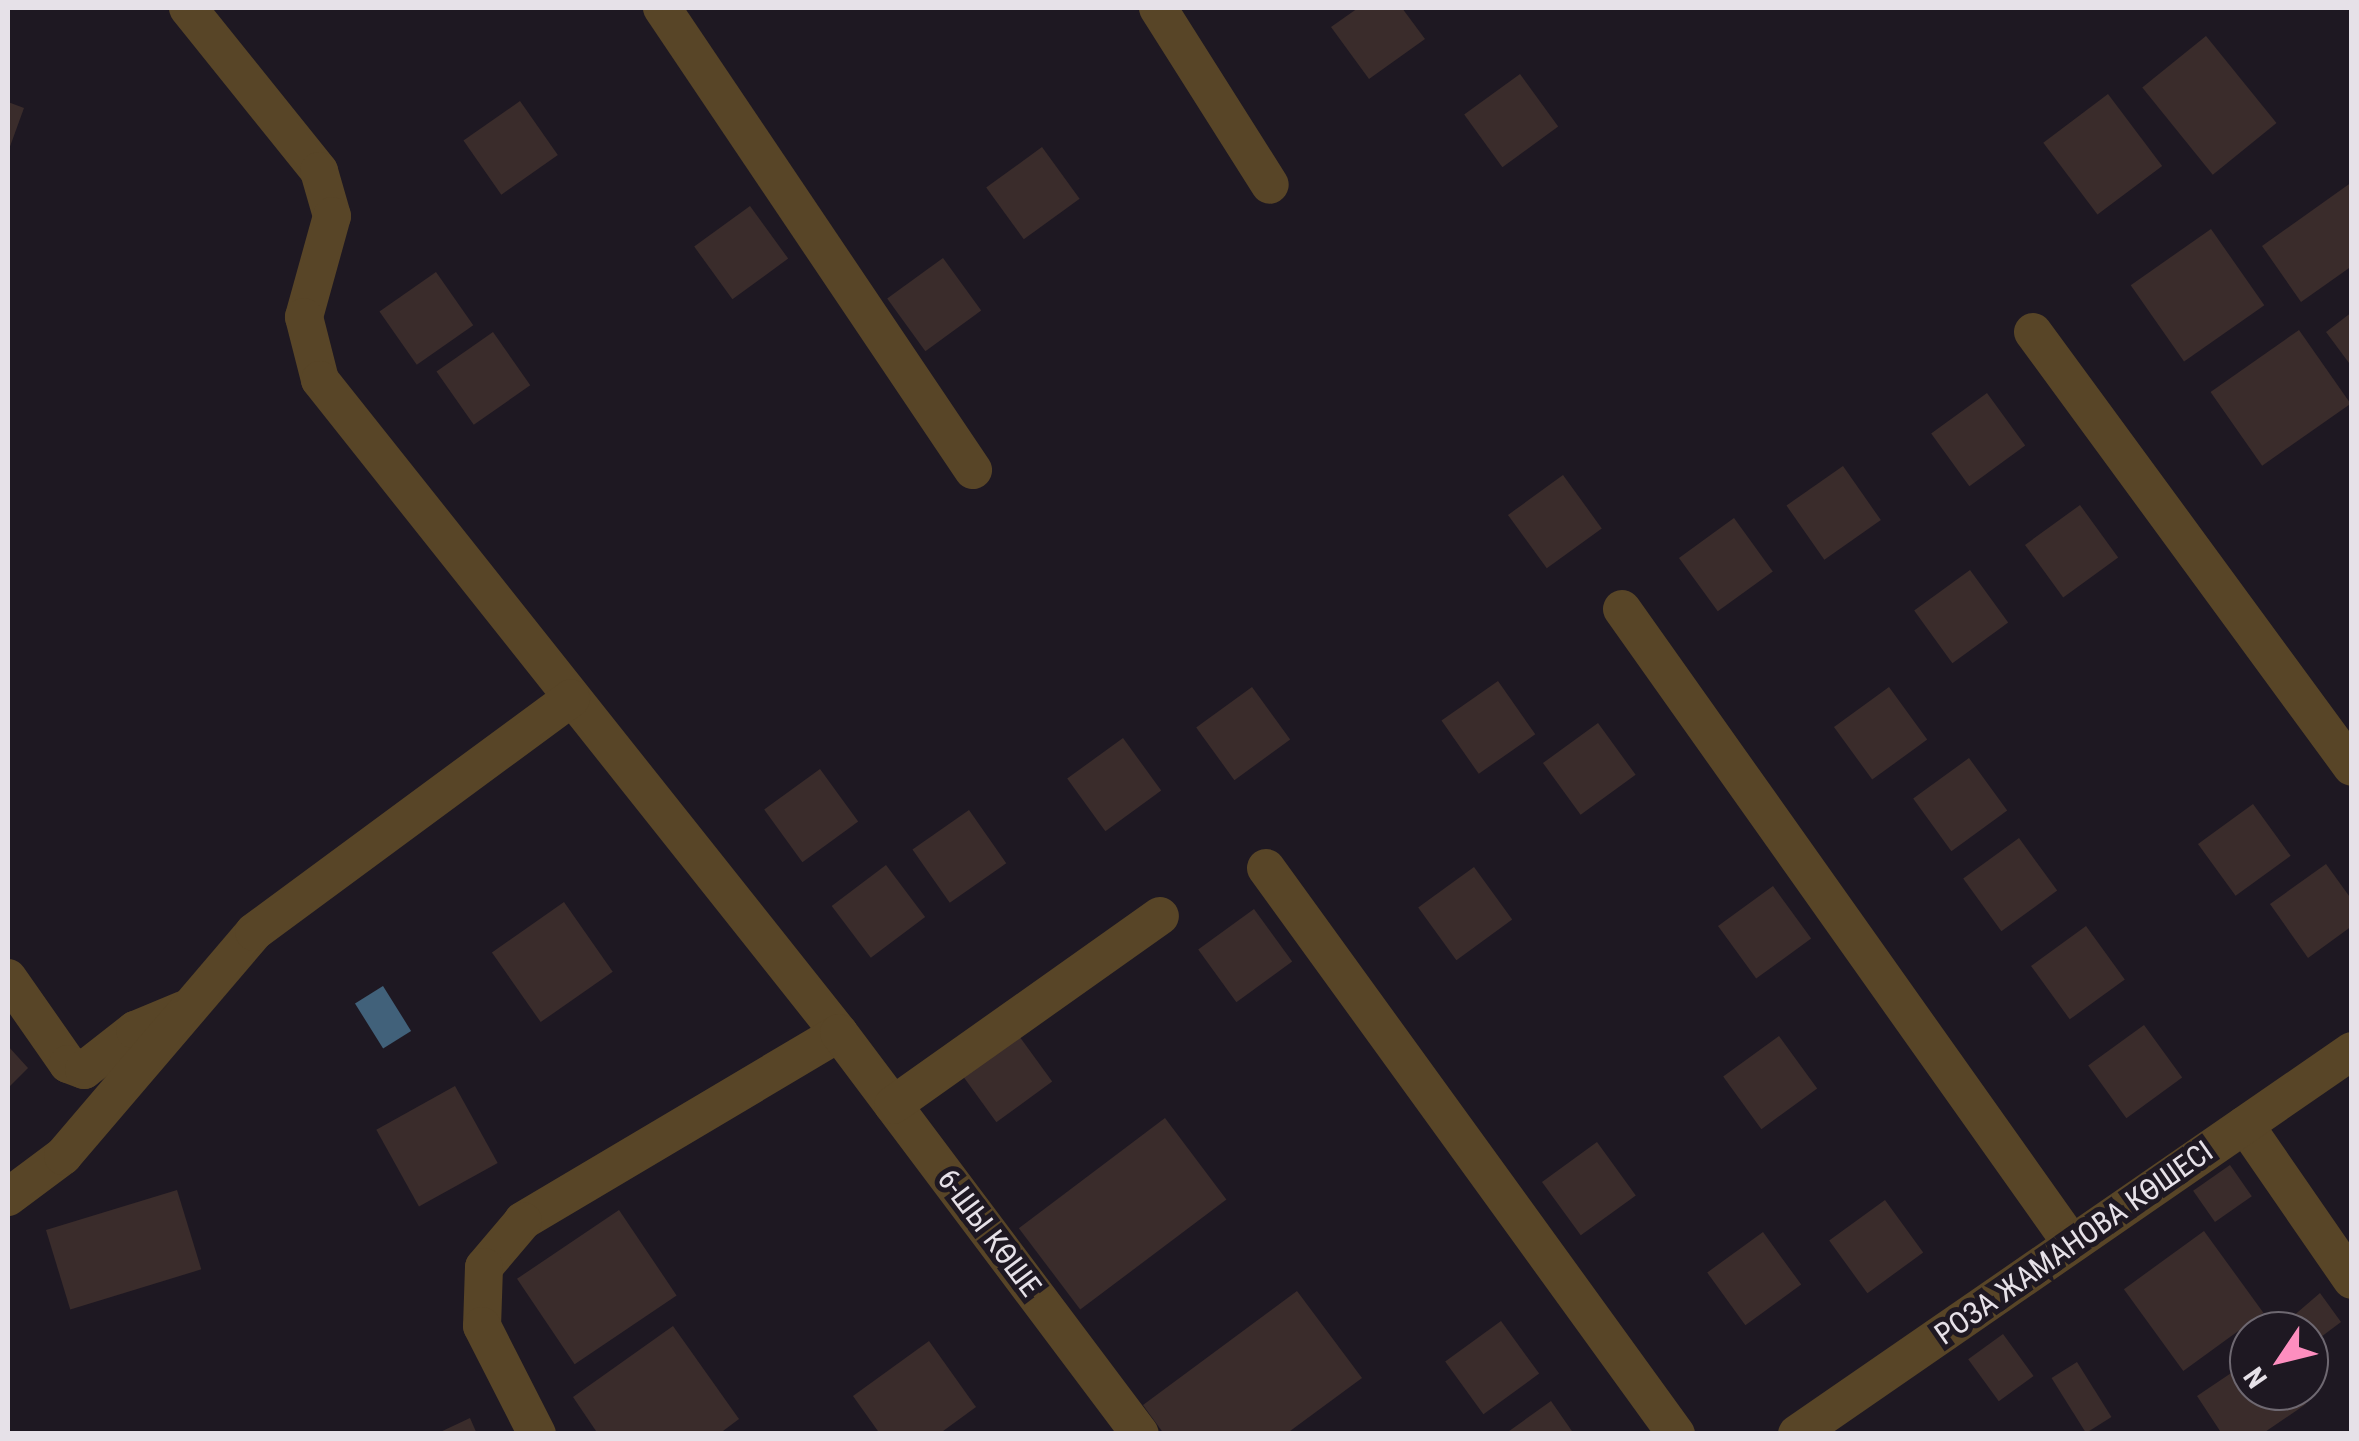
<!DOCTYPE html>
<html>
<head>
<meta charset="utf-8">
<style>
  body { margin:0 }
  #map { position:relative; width:2359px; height:1441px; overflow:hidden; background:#1e1822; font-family:"Roboto Condensed",sans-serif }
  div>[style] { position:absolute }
  .water>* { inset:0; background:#41617a; transform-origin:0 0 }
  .building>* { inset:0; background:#3a2c2b; transform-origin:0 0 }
  .street>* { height:38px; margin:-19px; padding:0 19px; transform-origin:19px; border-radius:19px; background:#584527 }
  span { translate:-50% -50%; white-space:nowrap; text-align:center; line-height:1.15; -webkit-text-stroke:10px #1e1822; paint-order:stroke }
  .street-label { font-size:30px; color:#e6e1e8 }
  .frame { position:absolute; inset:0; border:10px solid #e6e1e8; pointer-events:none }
  .north { position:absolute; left:2229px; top:1311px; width:100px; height:100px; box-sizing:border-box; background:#1e1822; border:2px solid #6e6871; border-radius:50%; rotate:235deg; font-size:28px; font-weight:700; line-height:40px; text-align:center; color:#e6e1e8 }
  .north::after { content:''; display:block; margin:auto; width:35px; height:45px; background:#fd8ebf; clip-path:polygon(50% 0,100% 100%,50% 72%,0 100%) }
</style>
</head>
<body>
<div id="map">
  <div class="water">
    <div style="left:383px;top:986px;width:53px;height:33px;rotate:58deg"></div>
  </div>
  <div class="building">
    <div style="clip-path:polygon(1358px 8px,1402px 8px,1425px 39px,1369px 79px,1331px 27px)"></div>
    <div style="left:2206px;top:36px;width:112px;height:82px;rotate:51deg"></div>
    <div style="left:1520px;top:74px;width:65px;height:69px;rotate:54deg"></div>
    <div style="left:2108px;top:94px;width:90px;height:81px;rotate:53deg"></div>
    <div style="left:520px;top:101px;width:66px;height:69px;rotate:55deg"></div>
    <div style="clip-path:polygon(8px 102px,24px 108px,8px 152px)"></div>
    <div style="left:1042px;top:147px;width:64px;height:69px;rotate:54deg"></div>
    <div style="clip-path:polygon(2352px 182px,2352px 266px,2301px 302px,2262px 246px)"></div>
    <div style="left:750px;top:206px;width:65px;height:69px;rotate:54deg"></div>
    <div style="left:2211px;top:229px;width:93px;height:98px;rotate:55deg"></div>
    <div style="left:943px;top:258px;width:65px;height:69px;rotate:54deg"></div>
    <div style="left:436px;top:272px;width:65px;height:69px;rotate:55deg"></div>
    <div style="clip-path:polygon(2352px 312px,2352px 367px,2326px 332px)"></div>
    <div style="left:2299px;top:330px;width:90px;height:108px;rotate:55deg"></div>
    <div style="left:493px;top:332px;width:65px;height:69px;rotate:55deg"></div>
    <div style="left:1987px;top:393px;width:65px;height:69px;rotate:54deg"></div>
    <div style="left:1843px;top:466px;width:66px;height:69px;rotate:55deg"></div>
    <div style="left:1563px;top:475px;width:66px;height:68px;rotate:54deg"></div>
    <div style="left:2080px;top:505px;width:65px;height:68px;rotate:54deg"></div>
    <div style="left:1734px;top:518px;width:66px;height:68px;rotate:54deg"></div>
    <div style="left:1970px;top:570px;width:65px;height:69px;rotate:54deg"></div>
    <div style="left:1498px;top:681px;width:65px;height:69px;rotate:55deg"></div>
    <div style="left:1252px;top:687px;width:65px;height:69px;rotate:54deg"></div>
    <div style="left:1889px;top:687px;width:65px;height:68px;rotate:54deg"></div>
    <div style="left:1598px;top:723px;width:64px;height:68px;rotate:54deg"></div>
    <div style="left:1123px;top:738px;width:65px;height:69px;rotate:54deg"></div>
    <div style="left:1969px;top:758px;width:65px;height:69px;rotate:54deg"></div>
    <div style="left:820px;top:769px;width:65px;height:69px;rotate:54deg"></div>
    <div style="left:2253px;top:804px;width:64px;height:68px;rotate:54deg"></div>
    <div style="left:969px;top:810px;width:65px;height:69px;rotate:55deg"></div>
    <div style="left:2019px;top:838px;width:65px;height:69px;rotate:54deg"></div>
    <div style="clip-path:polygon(2326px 864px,2352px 900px,2352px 926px,2308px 958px,2270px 904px)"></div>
    <div style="left:886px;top:865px;width:65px;height:68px;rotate:53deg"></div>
    <div style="left:1474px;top:867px;width:65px;height:69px;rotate:54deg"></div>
    <div style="left:1773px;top:886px;width:65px;height:68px;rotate:54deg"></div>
    <div style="left:564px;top:902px;width:85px;height:88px;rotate:55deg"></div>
    <div style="left:1254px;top:909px;width:65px;height:69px;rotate:54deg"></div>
    <div style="left:2086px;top:926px;width:66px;height:68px;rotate:54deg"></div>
    <div style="left:2144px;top:1025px;width:65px;height:69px;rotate:54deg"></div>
    <div style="left:1014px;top:1029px;width:65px;height:69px;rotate:54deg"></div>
    <div style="left:1779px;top:1036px;width:65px;height:69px;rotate:54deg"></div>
    <div style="clip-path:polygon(8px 1046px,28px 1068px,8px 1088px)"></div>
    <div style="left:455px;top:1086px;width:88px;height:90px;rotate:61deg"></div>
    <div style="left:1165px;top:1118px;width:102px;height:183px;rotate:53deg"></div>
    <div style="left:1597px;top:1142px;width:66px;height:68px;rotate:54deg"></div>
    <div style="left:2230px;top:1165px;width:38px;height:45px;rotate:55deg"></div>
    <div style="left:177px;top:1190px;width:83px;height:137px;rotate:73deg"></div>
    <div style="left:1885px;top:1200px;width:65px;height:69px;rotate:54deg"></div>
    <div style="left:619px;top:1210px;width:103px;height:123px;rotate:56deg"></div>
    <div style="left:2204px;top:1231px;width:101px;height:99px;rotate:54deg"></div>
    <div style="left:1763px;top:1232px;width:65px;height:69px;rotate:54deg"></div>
    <div style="clip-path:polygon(1297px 1291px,1362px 1378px,1286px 1434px,1164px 1434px,1143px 1405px)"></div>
    <div style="clip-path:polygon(2320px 1293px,2341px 1322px,2309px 1346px,2309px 1331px,2276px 1331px)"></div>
    <div style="left:1501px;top:1321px;width:65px;height:69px;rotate:54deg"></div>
    <div style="clip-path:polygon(673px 1326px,739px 1419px,719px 1434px,598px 1434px,573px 1397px)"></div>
    <div style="left:2003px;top:1334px;width:52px;height:43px;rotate:54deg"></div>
    <div style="clip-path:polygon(929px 1341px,976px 1407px,939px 1434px,880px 1434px,853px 1396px)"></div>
    <div style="clip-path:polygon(2249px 1361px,2249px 1391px,2297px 1391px,2306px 1404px,2262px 1434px,2222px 1434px,2197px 1396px)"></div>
    <div style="left:2077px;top:1362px;width:65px;height:30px;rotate:58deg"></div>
    <div style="clip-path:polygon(1551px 1401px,1574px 1434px,1505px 1434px)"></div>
    <div style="clip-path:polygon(470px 1418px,477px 1434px,436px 1434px)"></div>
  </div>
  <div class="street">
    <div style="left:188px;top:8px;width:209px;rotate:51.2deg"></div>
    <div style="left:319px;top:171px;width:47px;rotate:73.9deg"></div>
    <div style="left:332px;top:216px;width:105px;rotate:105.5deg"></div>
    <div style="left:304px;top:317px;width:65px;rotate:75.7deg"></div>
    <div style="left:320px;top:380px;width:834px;rotate:51.52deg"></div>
    <div style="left:839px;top:1033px;width:368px;rotate:149.3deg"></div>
    <div style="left:523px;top:1221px;width:60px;rotate:130.3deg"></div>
    <div style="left:484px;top:1267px;width:59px;rotate:91.9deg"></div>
    <div style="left:482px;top:1326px;width:121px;rotate:63deg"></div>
    <div style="left:662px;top:8px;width:557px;rotate:56.05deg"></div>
    <div style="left:1158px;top:8px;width:209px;rotate:57.7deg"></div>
    <div style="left:2033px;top:332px;width:539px;rotate:53.75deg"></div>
    <div style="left:1622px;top:609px;width:778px;rotate:54.68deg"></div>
    <div style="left:1266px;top:868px;width:699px;rotate:54.08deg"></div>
    <div style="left:8px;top:978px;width:105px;rotate:55.1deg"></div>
    <div style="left:68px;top:1064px;width:17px;rotate:21deg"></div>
    <div style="left:84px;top:1070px;width:65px;rotate:-38.1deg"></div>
    <div style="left:135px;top:1030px;width:52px;rotate:-22.6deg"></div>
    <div style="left:839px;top:1033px;width:501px;rotate:53.11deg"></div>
    <div style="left:893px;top:1105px;width:327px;rotate:-35.3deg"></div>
    <div style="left:2245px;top:1125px;width:188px;rotate:55.4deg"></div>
    <div style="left:8px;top:1197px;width:69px;rotate:-36.7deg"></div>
    <div style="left:63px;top:1156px;width:294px;rotate:-49.5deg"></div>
    <div style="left:254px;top:932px;width:394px;rotate:-36.4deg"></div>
    <div style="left:1797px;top:1434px;width:674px;rotate:-34.61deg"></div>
  </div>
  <div class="street-label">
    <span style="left:989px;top:1233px;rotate:53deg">6-ШЫ КӨШЕ</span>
    <span style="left:2074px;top:1243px;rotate:-35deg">РОЗА ЖАМАНОВА КӨШЕСІ</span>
  </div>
  <div class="frame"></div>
  <div class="north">N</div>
</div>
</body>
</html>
